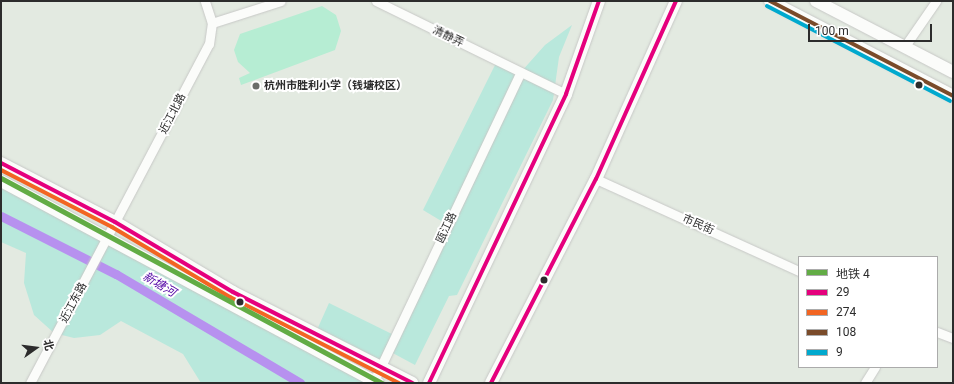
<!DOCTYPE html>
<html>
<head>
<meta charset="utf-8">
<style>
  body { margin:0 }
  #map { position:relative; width:954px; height:384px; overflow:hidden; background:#e3eae1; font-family:Roboto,"Noto Sans SC",sans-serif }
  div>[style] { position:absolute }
  .green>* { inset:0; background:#b9e8dc }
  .pitch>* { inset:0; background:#b6edd3 }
  .canal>* { height:9px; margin:-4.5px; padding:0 4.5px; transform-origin:4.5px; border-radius:4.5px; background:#b791ef }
  .roads { filter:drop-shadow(0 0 1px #c7c8c6) drop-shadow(0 0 1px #c7c8c6) }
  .street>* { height:9px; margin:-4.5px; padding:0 4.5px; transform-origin:4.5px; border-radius:4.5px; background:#fbfcfa }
  .secondary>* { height:12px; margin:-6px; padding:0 6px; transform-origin:6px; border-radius:6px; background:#fbfcfa }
  .bus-1>* { height:4px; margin:-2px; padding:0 2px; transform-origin:2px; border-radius:2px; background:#e5007d }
  .bus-2>* { height:4px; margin:-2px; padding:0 2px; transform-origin:2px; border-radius:2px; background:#f26522 }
  .bus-3>* { height:4px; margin:-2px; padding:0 2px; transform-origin:2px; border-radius:2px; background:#7a4b2a }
  .bus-4>* { height:4px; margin:-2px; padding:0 2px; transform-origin:2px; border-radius:2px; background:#00a9ce }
  .metro-1>* { height:5px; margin:-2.5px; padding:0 2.5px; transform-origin:2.5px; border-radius:2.5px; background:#62ac45 }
  .dots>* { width:11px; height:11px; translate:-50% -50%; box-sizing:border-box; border:2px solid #fff; border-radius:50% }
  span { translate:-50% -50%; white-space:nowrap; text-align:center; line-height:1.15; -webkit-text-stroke:4px #fff; paint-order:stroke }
  .street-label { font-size:11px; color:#2c2c2c }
  .poi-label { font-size:11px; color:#2c2c2c; font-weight:700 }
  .left { translate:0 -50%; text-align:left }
  .water-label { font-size:12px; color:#5406a6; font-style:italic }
  .frame { position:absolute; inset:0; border:2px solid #2c2c2c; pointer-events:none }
  .legend { position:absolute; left:798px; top:256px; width:140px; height:112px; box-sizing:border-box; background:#fff; border:1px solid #ababab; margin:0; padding:5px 7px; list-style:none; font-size:12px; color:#2c2c2c }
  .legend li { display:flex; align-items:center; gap:8px; height:20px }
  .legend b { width:20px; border:1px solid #ababab }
  .north { position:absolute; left:16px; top:328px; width:40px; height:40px; -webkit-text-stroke:3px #fff; paint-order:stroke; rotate:76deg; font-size:11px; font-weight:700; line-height:16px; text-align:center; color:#2c2c2c }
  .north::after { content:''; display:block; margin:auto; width:14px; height:18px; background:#2c2c2c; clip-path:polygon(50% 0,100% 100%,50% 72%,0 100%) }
  .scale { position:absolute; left:808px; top:24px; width:124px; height:18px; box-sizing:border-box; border:2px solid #2c2c2c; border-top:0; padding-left:5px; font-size:12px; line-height:14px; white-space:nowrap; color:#2c2c2c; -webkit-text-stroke:3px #fff; paint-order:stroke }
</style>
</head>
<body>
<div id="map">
  <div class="green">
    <div style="clip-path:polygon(572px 25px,559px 57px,553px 100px,457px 295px,449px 296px,415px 365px,389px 351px,381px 367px,316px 332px,329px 303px,396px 336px,448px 225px,423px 210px,497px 61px,521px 72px,545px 45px)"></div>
    <div style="clip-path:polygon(1px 187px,368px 383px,201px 383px,183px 354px,121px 321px,100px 335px,74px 338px,54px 333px,34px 315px,24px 283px,26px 253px,1px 242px)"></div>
  </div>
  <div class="pitch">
    <div style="clip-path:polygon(322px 6px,336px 15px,341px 31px,335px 50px,241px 85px,239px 78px,250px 73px,238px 62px,234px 50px,240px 34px)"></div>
  </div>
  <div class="canal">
    <div style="left:1px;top:216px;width:129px;rotate:26.8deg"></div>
    <div style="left:116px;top:274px;width:214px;rotate:30.6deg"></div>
  </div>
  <div class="roads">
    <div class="street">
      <div style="left:376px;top:1px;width:212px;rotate:26.1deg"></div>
      <div style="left:212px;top:23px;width:72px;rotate:-17.7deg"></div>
      <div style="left:905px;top:46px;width:55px;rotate:-55.4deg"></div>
      <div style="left:596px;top:179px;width:223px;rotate:24.4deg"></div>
      <div style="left:937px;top:332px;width:17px;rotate:21deg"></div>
      <div style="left:30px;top:383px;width:383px;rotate:-62.2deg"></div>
      <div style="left:209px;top:44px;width:21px;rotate:-82deg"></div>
      <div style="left:212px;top:23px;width:23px;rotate:-108deg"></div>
      <div style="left:373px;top:383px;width:344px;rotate:-64.6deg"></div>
      <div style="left:865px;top:383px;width:19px;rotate:-58deg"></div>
    </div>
    <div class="secondary">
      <div style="left:770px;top:1px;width:206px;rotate:27.4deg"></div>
      <div style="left:816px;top:1px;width:154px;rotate:27.4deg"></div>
      <div style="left:1px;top:163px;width:128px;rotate:27.4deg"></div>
      <div style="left:115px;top:222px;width:137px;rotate:30.7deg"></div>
      <div style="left:233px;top:292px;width:201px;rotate:26.9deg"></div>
      <div style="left:1px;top:181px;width:428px;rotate:28.2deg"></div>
      <div style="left:429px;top:383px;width:320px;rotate:-64.6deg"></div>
      <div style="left:566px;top:94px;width:99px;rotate:-70.5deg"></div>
      <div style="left:491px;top:383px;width:229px;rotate:-62.8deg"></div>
      <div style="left:596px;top:179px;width:195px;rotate:-65.8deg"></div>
    </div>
  </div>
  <div class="bus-1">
    <div style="left:1px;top:163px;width:128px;rotate:27.4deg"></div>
    <div style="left:115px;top:222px;width:137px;rotate:30.7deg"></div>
    <div style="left:233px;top:292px;width:201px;rotate:26.9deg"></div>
    <div style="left:429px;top:383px;width:320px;rotate:-64.6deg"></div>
    <div style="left:566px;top:94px;width:99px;rotate:-70.5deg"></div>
    <div style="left:491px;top:383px;width:229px;rotate:-62.8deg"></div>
    <div style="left:596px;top:179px;width:195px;rotate:-65.8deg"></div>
  </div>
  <div class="bus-2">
    <div style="left:1px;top:170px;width:125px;rotate:27.2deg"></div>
    <div style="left:112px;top:227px;width:137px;rotate:30.7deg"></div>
    <div style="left:230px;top:297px;width:190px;rotate:27deg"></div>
  </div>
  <div class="bus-3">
    <div style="left:770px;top:1px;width:206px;rotate:27.4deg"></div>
  </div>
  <div class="bus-4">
    <div style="left:767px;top:6px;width:206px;rotate:27.4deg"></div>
  </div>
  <div class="metro-1">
    <div style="left:1px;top:178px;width:433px;rotate:28.3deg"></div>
  </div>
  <div class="dots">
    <div style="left:919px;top:85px;background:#2c2c2c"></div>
    <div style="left:256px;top:86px;background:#6c6e6b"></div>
    <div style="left:544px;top:280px;background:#2c2c2c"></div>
    <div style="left:240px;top:302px;background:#2c2c2c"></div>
  </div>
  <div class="street-label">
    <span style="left:448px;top:37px;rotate:26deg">清静弄</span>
    <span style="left:173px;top:114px;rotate:-63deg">近江北路</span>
    <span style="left:698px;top:225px;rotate:24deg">市民街</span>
    <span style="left:447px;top:228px;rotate:-65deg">瓯江路</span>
    <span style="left:74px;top:303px;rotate:-62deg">近江东路</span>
  </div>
  <div class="poi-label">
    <span class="left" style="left:264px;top:86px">杭州市胜利小学（钱塘校区）</span>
  </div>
  <div class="water-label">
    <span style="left:159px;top:285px;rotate:31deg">新塘河</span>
  </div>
  <div class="frame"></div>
  <ul class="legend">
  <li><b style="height:5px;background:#62ac45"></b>地铁 4</li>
  <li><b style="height:5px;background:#e5007d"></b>29</li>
  <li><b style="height:5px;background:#f26522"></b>274</li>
  <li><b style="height:5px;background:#7a4b2a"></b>108</li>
  <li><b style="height:5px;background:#00a9ce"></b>9</li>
  </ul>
  <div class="north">北</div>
  <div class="scale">100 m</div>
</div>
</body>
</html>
